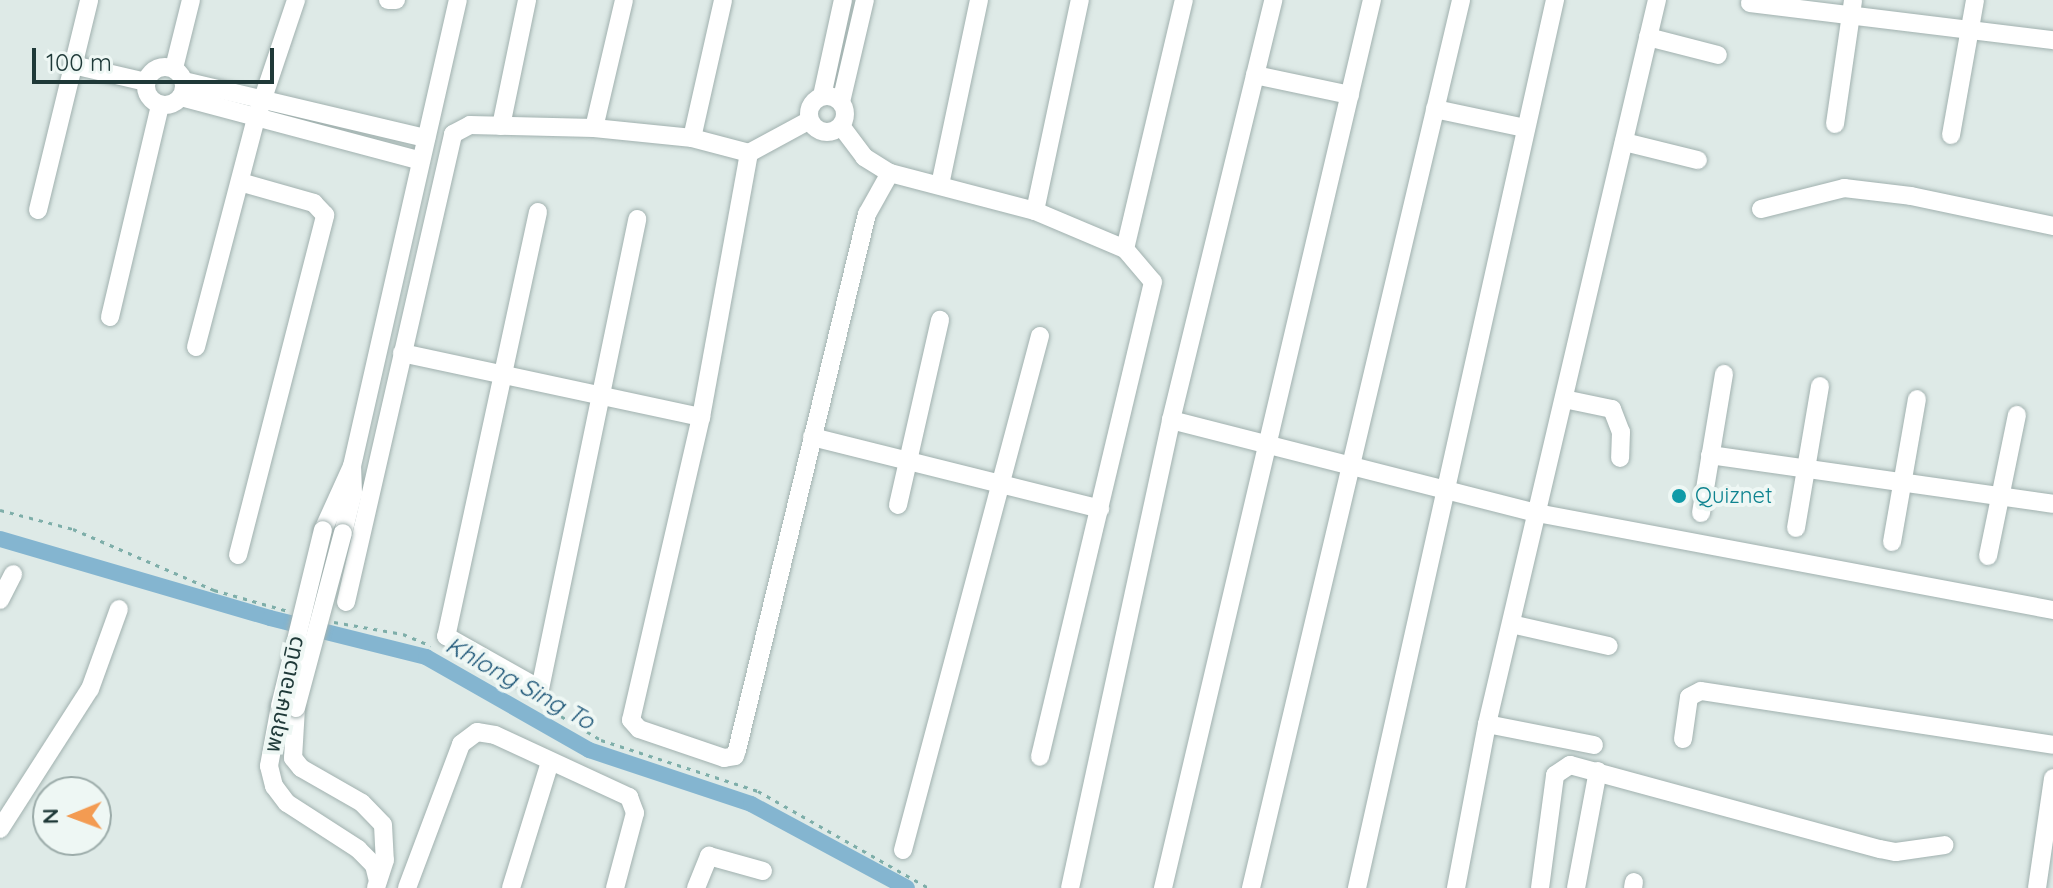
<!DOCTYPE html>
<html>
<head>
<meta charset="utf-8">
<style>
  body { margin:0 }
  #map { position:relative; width:2053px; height:888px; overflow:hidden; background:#deeae7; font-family:Quicksand,"Noto Sans Thai",sans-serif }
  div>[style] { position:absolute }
  .canal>* { height:16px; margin:-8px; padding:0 8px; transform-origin:8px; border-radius:8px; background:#84b5d0 }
  .path>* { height:3px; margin-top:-1.5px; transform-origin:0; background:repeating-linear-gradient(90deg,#7eaea9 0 4px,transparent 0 10px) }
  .roads { filter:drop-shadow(0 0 2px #a1b1af) drop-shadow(0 0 2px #a1b1af) }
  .minor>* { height:18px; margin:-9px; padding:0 9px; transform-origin:9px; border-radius:9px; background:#fff }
  .minor>.ring { margin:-9px; padding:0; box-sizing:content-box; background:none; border:18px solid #fff; border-radius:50% }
  .bridges { filter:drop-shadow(0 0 2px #a1b1af) drop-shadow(0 0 2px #a1b1af) }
  .minor-bridge>* { height:18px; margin:-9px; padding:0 9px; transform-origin:9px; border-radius:9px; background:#fff }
  .dots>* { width:22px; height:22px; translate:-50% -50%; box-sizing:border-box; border:4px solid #eef7f4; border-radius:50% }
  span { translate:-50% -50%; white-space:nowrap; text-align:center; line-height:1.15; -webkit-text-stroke:8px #eef7f4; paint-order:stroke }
  .culture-label { font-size:22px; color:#0d838f }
  .left { translate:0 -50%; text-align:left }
  .street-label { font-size:22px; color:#1f3938 }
  .water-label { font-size:24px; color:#195375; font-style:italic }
  .north { position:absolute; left:32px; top:776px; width:80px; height:80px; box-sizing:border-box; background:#eef7f4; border:2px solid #9baba9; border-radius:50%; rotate:269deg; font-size:22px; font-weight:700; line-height:32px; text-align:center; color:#1f3938 }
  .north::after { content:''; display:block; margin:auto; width:28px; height:36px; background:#f39b52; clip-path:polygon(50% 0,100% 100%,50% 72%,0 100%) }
  .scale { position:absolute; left:32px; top:48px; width:242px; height:36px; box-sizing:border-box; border:4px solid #1f3938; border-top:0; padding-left:10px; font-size:24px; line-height:28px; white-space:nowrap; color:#1f3938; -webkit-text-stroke:6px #eef7f4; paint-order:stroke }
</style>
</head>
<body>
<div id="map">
  <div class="canal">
    <div style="left:0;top:539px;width:281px;rotate:16.3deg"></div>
    <div style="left:270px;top:618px;width:161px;rotate:14deg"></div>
    <div style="left:426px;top:657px;width:188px;rotate:29.7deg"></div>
    <div style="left:589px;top:750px;width:171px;rotate:18.4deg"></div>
    <div style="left:751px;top:804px;width:177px;rotate:28.3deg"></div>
  </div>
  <div class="path">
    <div style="left:0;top:510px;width:75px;rotate:14.6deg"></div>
    <div style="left:73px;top:529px;width:154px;rotate:23.4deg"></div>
    <div style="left:214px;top:590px;width:77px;rotate:15.8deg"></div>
    <div style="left:334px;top:622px;width:70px;rotate:9.9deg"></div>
    <div style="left:403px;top:634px;width:30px;rotate:23deg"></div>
    <div style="left:544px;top:706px;width:66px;rotate:30.8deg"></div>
    <div style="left:601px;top:740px;width:165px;rotate:18deg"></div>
    <div style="left:758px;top:791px;width:197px;rotate:29.6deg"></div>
  </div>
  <div class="roads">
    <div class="minor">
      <div style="left:388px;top:0;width:8px"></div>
      <div style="left:1750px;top:3px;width:305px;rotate:7deg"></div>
      <div style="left:1648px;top:37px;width:72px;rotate:14.4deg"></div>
      <div style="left:73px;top:65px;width:75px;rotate:13.1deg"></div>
      <div class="ring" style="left:146px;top:67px;width:20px;height:20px"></div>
      <div style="left:174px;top:68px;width:70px;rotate:-76deg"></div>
      <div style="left:1255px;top:75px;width:97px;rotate:11.9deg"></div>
      <div style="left:184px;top:81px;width:249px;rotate:13.3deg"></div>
      <div style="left:822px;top:96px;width:98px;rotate:-77.7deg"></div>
      <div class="ring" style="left:809px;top:96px;width:18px;height:18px"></div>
      <div style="left:181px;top:97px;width:248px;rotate:14.9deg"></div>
      <div style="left:841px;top:102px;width:105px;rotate:-76.8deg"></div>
      <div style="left:1435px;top:109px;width:92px;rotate:11.9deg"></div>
      <div style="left:1835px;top:124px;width:125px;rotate:-81.7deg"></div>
      <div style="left:501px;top:126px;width:129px;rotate:-78.3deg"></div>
      <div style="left:841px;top:126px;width:39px;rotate:53deg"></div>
      <div style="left:864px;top:157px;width:31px;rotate:32deg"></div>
      <div style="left:890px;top:173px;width:150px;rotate:14.7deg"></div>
      <div style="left:1035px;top:211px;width:98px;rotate:22.9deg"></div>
      <div style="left:1125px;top:249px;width:43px;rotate:49.7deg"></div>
      <div style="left:1153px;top:282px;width:488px;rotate:103.4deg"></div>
      <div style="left:594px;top:128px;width:131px;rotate:-76.8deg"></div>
      <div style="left:1951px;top:135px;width:137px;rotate:-79.9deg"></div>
      <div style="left:692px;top:138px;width:141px;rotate:-77.3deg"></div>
      <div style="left:1624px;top:142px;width:76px;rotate:13.7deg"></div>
      <div style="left:749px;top:153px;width:268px;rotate:100.3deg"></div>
      <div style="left:701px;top:417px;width:311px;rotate:103deg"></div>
      <div style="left:631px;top:720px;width:12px;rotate:48deg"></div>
      <div style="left:639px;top:729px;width:90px;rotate:18.8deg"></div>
      <div style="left:724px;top:758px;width:11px;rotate:-10deg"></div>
      <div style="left:735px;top:756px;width:6px;rotate:-72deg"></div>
      <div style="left:737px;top:750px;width:552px;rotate:-76.37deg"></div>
      <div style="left:867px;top:214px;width:47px;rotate:-60.7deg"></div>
      <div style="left:940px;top:185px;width:189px;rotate:-78.1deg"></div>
      <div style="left:1761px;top:209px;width:86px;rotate:-14.2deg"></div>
      <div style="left:1844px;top:188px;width:67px;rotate:6.8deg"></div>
      <div style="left:1911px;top:196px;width:145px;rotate:11.9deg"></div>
      <div style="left:38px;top:210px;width:216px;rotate:-76.3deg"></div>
      <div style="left:1035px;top:211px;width:216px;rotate:-78deg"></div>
      <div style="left:538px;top:212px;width:434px;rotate:102.2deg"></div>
      <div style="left:446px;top:636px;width:108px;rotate:29.4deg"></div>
      <div style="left:540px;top:689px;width:480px;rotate:-78.3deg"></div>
      <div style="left:1125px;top:249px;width:256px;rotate:-76.7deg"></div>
      <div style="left:110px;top:317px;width:218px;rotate:-76.7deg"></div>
      <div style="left:196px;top:347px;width:236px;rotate:-75.3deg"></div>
      <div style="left:256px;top:119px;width:126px;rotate:-71.4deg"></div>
      <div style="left:402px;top:353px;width:306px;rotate:12.1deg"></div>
      <div style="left:1564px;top:399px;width:49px;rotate:11.8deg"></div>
      <div style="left:1612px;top:409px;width:25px;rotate:69deg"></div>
      <div style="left:1621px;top:432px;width:26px;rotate:92deg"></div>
      <div style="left:1171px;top:420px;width:378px;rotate:14.3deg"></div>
      <div style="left:1537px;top:513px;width:525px;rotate:10.65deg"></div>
      <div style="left:812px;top:437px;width:297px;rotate:14deg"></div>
      <div style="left:1710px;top:455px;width:346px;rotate:8.1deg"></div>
      <div style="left:898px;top:505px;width:190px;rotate:-77.2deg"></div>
      <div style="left:1701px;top:513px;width:141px;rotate:-80.6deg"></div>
      <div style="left:1796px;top:528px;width:144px;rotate:-80.4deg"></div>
      <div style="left:323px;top:530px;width:70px;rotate:-65.6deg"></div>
      <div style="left:343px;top:533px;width:41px;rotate:-76deg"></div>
      <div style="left:353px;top:493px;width:27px;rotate:-92deg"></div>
      <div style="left:352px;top:466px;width:478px;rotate:-77.2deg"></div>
      <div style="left:1892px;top:542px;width:145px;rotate:-80.1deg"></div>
      <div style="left:238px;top:555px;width:351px;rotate:-75.6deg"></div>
      <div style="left:325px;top:215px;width:16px;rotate:-133deg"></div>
      <div style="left:314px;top:203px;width:77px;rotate:-164.2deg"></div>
      <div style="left:1988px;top:556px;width:144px;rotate:-78.4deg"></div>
      <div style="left:0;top:600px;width:29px;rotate:-63deg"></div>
      <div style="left:346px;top:602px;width:480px;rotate:-77.1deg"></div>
      <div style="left:453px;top:134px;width:19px;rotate:-28deg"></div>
      <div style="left:470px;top:125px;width:124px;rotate:1.4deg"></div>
      <div style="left:594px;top:128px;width:99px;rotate:5.8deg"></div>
      <div style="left:692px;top:138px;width:59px;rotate:14.7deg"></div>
      <div style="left:749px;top:153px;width:69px;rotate:-28.4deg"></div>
      <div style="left:1511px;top:624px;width:100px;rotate:12.7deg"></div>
      <div style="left:280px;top:706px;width:61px;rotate:100.4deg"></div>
      <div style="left:269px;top:766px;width:21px;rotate:76deg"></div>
      <div style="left:274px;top:786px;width:21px;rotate:53deg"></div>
      <div style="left:287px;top:803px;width:85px;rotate:32.9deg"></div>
      <div style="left:358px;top:849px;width:23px;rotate:45deg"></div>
      <div style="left:374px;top:865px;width:16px;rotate:76deg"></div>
      <div style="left:296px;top:708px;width:50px;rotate:93.4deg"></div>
      <div style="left:293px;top:758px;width:13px;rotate:51deg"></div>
      <div style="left:301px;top:768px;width:70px;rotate:29.8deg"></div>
      <div style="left:362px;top:803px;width:30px;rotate:46deg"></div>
      <div style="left:383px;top:825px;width:35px;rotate:87deg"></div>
      <div style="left:385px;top:860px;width:29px;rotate:108deg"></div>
      <div style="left:1487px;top:724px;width:109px;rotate:11.1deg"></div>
      <div style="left:1683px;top:739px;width:42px;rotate:-81.9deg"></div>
      <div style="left:1689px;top:697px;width:13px;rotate:-27deg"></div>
      <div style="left:1701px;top:691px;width:356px;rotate:8.7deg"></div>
      <div style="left:0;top:829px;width:166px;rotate:-57.3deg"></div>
      <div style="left:90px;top:689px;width:85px;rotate:-70.1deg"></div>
      <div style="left:903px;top:850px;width:532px;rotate:-75.08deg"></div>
      <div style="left:407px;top:888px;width:154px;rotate:-69.4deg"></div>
      <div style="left:461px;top:744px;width:20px;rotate:-37deg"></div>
      <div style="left:477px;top:732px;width:18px;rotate:9deg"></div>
      <div style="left:495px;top:735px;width:148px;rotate:24.8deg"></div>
      <div style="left:629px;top:797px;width:17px;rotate:69deg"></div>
      <div style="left:635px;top:813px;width:78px;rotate:104.9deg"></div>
      <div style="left:511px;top:888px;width:132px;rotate:-72.8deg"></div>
      <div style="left:696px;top:888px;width:35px;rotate:-68deg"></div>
      <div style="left:709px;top:856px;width:56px;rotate:15.5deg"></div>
      <div style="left:1070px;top:888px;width:479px;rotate:-77.8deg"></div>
      <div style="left:1171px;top:420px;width:432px;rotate:-76.3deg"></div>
      <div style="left:1163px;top:888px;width:912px;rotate:-76.76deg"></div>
      <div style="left:1251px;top:888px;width:912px;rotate:-76.69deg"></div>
      <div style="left:1357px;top:888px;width:910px;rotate:-77.43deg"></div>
      <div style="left:1456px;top:888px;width:167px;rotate:-79.3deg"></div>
      <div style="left:1487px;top:724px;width:744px;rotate:-76.79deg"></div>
      <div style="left:1540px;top:888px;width:114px;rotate:-82.4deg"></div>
      <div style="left:1555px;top:775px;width:18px;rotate:-34deg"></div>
      <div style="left:1570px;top:765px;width:321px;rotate:15.2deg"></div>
      <div style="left:1880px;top:849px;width:16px;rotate:11deg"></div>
      <div style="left:1896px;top:852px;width:49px;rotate:-8.1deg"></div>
      <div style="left:1576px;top:888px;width:119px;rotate:-79.4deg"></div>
      <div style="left:1633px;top:888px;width:6px;rotate:-81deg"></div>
      <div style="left:2037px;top:888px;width:111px;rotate:-81.7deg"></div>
    </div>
  </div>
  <div class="bridges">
    <div class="minor-bridge">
      <div style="left:280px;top:706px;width:181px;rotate:-76.3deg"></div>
      <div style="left:296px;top:708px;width:181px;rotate:-75deg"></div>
    </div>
  </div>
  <div class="dots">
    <div style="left:1679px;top:496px;background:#0f9aa8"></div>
  </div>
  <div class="culture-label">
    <span class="left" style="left:1695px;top:496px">Quiznet</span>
  </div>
  <div class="street-label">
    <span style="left:284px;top:694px;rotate:-78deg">พฤกษาอเวนิว</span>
  </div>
  <div class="water-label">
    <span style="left:520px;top:683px;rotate:29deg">Khlong Sing To</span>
  </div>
  <div class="north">N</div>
  <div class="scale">100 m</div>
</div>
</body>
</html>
